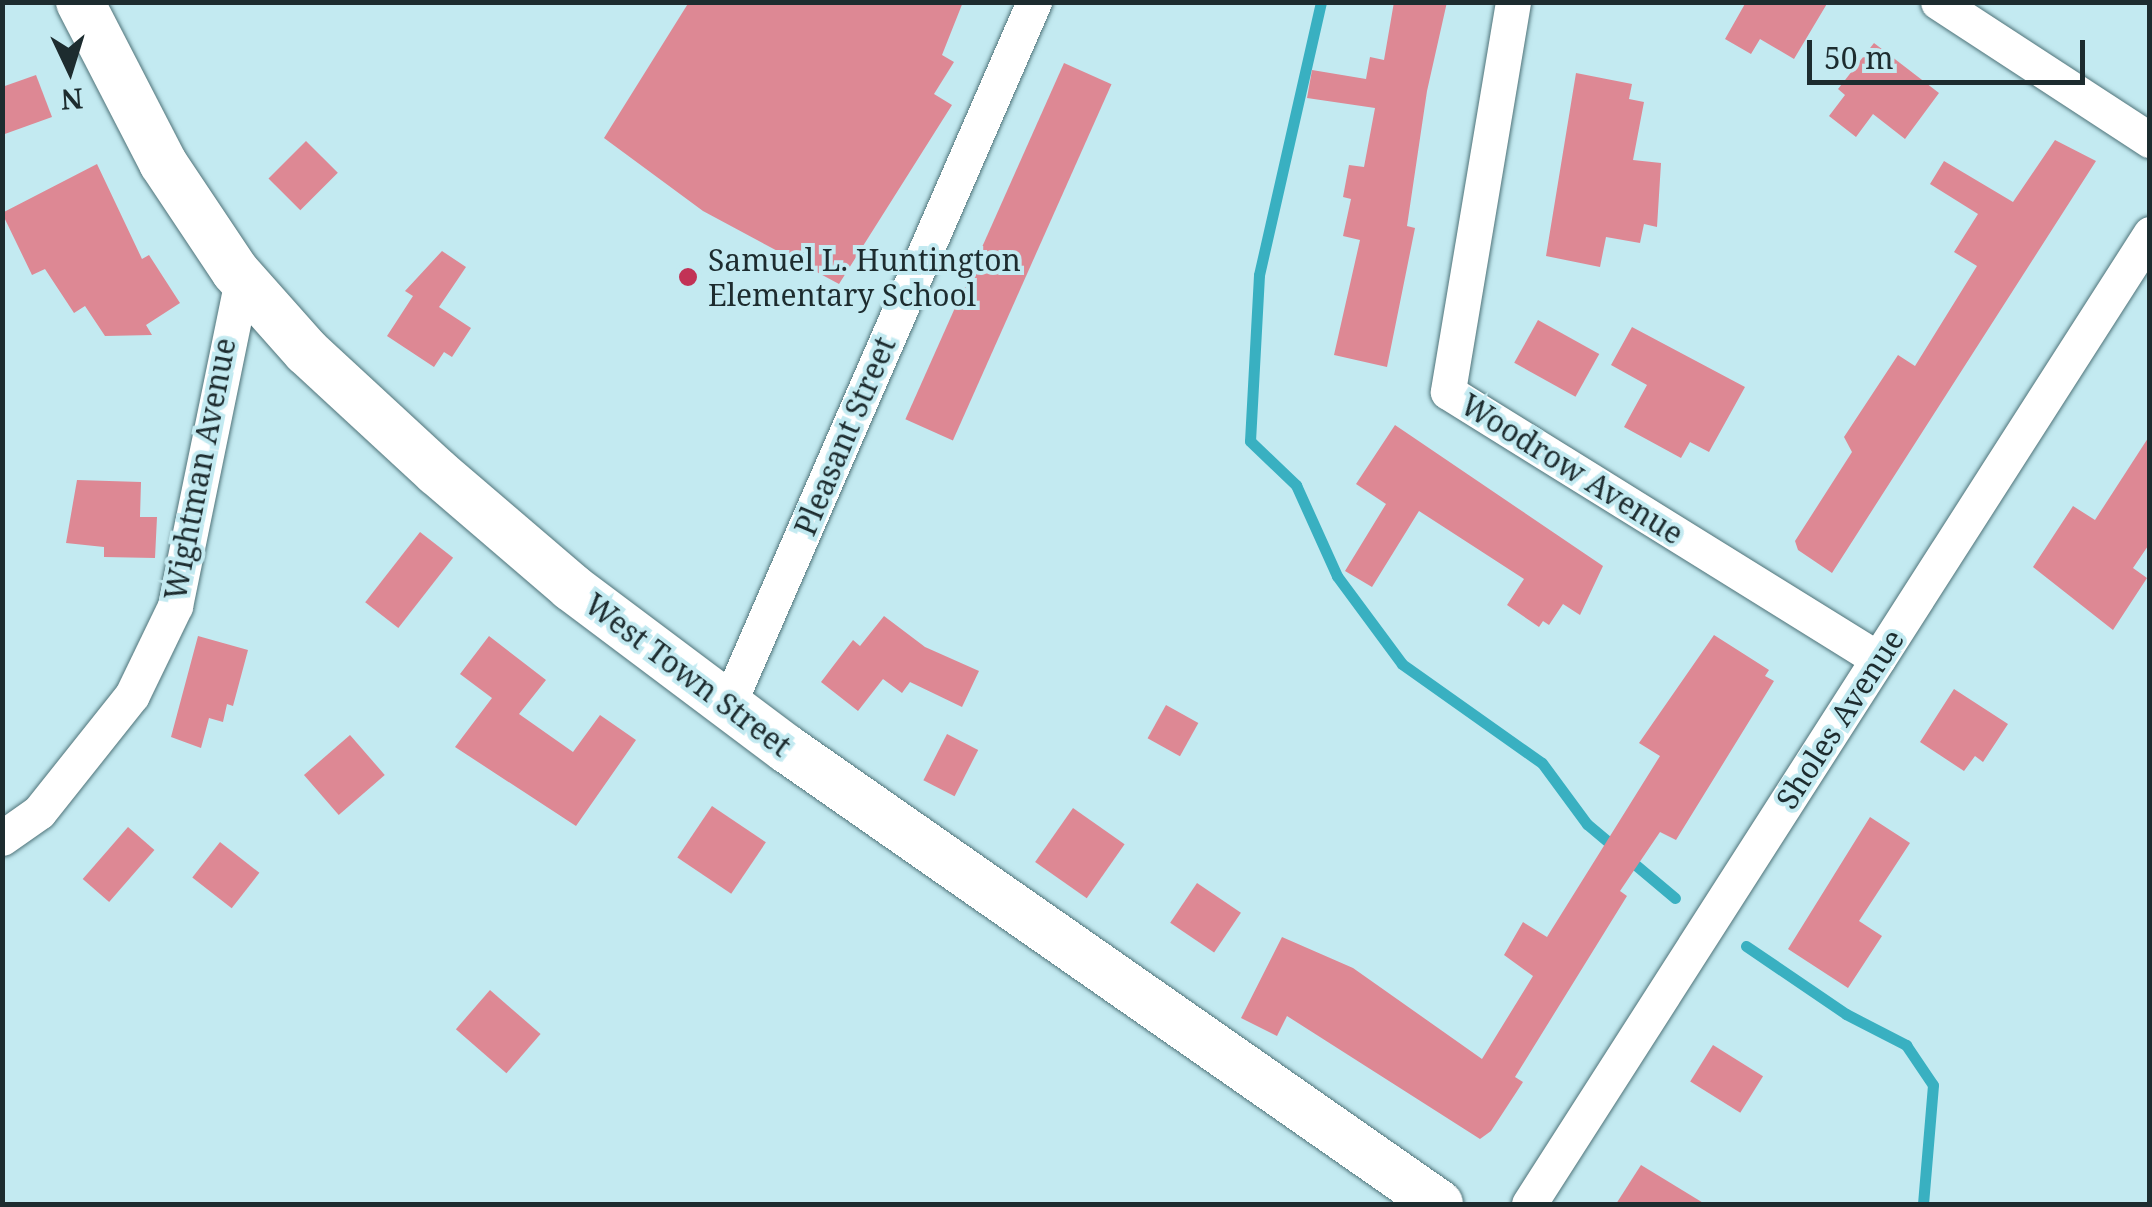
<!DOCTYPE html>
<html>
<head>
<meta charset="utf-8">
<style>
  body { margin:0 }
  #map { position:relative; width:2152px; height:1207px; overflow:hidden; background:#c3eaf1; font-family:"Noto Serif",serif }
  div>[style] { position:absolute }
  .stream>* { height:11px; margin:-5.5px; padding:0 5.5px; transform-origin:5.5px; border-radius:5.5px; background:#39b0c1 }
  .building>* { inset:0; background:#dd8894; transform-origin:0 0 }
  .roads { filter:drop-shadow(0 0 2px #4f7379) drop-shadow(0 0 2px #4f7379) }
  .street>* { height:35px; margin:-17.5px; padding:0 17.5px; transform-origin:17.5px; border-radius:17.5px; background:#fff }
  .secondary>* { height:48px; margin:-24px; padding:0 24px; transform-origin:24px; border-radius:24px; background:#fff }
  .dots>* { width:28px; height:28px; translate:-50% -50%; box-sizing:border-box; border:5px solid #c3eaf1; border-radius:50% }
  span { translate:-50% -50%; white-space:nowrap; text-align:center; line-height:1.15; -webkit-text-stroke:8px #c3eaf1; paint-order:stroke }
  .poi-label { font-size:30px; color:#1d2c2f }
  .left { translate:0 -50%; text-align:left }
  .street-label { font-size:30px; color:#1d2c2f }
  .frame { position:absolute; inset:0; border:5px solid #1d2c2f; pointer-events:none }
  .north { position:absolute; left:20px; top:20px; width:100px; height:100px; -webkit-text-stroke:8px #c3eaf1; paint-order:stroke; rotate:176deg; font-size:28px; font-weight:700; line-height:40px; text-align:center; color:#1d2c2f }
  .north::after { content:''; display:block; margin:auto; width:35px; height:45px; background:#1d2c2f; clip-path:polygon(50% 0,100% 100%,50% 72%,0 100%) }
  .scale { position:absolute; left:1807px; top:40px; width:278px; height:45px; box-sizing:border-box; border:5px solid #1d2c2f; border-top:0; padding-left:12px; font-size:30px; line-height:35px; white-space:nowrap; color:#1d2c2f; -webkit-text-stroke:8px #c3eaf1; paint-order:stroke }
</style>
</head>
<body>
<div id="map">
  <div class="stream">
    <div style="left:1321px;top:2px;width:280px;rotate:102.8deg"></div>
    <div style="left:1259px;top:275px;width:166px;rotate:93.1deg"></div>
    <div style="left:1250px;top:441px;width:64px;rotate:43.7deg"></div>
    <div style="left:1296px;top:485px;width:100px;rotate:65.7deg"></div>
    <div style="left:1337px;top:576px;width:109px;rotate:53.5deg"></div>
    <div style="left:1402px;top:664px;width:171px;rotate:35.3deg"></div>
    <div style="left:1542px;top:763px;width:76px;rotate:53.6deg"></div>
    <div style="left:1587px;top:824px;width:115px;rotate:40.1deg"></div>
    <div style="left:1746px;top:946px;width:121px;rotate:34.2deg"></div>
    <div style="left:1846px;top:1014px;width:68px;rotate:27.3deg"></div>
    <div style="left:1906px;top:1045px;width:48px;rotate:56deg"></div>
    <div style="left:1933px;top:1085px;width:119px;rotate:94.8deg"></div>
  </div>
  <div class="building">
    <div style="clip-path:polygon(689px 2px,963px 2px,942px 55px,954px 62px,934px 94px,952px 105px,839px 284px,703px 211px,604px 138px)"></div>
    <div style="clip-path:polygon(1394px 2px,1447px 2px,1427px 91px,1407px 226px,1415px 228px,1387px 367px,1334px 355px,1360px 240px,1343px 236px,1351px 199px,1343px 197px,1349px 165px,1364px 167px,1375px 108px,1307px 98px,1312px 70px,1366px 79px,1370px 57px,1384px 60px)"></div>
    <div style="clip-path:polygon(1746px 2px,1828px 2px,1794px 59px,1760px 39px,1751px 54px,1725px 39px)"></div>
    <div style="clip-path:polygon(1874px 43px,1939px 93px,1905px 139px,1873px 114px,1856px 137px,1829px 116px,1845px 95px,1838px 89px)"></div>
    <div style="left:1064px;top:63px;width:52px;height:390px;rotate:24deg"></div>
    <div style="clip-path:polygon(1576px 73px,1632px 84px,1629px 99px,1644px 102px,1633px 160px,1661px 163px,1657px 227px,1644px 224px,1640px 243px,1606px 237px,1600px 267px,1546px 256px)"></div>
    <div style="clip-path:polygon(36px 75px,52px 117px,2px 135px,2px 87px)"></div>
    <div style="clip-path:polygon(2055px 140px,2096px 161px,1832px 573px,1798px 550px,1795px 541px,1852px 452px,1844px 437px,1898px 355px,1915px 366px,1977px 266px,1954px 252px,1978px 214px,1930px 184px,1944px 161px,2013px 202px)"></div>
    <div style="left:306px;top:141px;width:45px;height:53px;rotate:45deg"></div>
    <div style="clip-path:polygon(97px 164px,142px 259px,149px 255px,180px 303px,146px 325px,152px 335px,105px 336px,85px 306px,74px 313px,45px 269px,32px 275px,2px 213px)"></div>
    <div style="clip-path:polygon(442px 251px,466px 267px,439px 307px,471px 328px,452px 357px,444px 352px,434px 367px,387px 336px,413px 296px,405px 291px)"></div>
    <div style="left:1538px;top:320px;width:70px;height:49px;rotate:29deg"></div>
    <div style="clip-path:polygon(1632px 327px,1745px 387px,1709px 452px,1690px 442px,1681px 458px,1624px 427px,1647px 385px,1611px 365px)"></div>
    <div style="clip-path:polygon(1395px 425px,1603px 566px,1580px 615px,1563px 604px,1549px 625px,1543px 621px,1539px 627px,1507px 605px,1524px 579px,1419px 511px,1372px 587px,1345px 571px,1386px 504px,1356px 484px)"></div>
    <div style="clip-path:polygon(2150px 435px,2150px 543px,2133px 568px,2147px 578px,2113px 630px,2033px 567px,2073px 506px,2095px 520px)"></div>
    <div style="clip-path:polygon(77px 480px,141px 482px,140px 517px,157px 517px,155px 558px,104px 557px,104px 547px,66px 543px)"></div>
    <div style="left:420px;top:532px;width:42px;height:89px;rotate:38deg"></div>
    <div style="clip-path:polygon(884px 616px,925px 647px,979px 671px,962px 707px,910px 682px,902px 693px,883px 679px,858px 711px,821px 682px,853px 640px,860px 646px)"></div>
    <div style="clip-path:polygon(1714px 635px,1769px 670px,1765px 676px,1774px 681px,1676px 840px,1660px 832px,1620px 891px,1627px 896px,1515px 1077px,1523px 1082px,1491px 1131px,1480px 1139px,1287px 1016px,1277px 1036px,1241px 1018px,1282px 937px,1353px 968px,1482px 1059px,1533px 976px,1504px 955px,1523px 922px,1547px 937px,1660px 756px,1639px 743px)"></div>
    <div style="clip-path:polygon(198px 636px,248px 650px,233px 706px,227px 704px,223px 722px,209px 718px,201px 748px,171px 737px)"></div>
    <div style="clip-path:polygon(489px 636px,546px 680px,519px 714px,573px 752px,600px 715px,636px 740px,576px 826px,455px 747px,492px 698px,460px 674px)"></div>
    <div style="clip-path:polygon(1954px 689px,2008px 724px,1983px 762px,1975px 756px,1964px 771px,1920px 742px)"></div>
    <div style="left:1166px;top:705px;width:37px;height:38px;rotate:29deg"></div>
    <div style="left:947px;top:734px;width:35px;height:52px;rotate:27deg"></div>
    <div style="left:350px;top:735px;width:53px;height:61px;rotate:49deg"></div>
    <div style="left:712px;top:806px;width:65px;height:62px;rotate:34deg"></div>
    <div style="left:1073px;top:808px;width:63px;height:66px;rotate:35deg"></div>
    <div style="clip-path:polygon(1870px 817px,1910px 843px,1859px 921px,1882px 936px,1848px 988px,1788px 949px)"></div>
    <div style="left:128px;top:827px;width:35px;height:69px;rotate:41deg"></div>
    <div style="left:220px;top:842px;width:50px;height:45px;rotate:38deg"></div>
    <div style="left:1197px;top:883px;width:53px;height:48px;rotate:34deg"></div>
    <div style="left:490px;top:990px;width:67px;height:52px;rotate:41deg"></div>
    <div style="left:1713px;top:1045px;width:59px;height:43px;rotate:32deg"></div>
    <div style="clip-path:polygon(1641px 1165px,1705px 1204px,1616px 1204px)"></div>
  </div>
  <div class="roads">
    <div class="street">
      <div style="left:1513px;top:2px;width:395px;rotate:99.5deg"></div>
      <div style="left:1448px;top:392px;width:506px;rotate:31.84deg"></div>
      <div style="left:1938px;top:2px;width:253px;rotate:33.1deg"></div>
      <div style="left:728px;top:705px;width:767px;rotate:-66.48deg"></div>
      <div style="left:2px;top:838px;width:45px;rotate:-35.1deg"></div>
      <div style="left:39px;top:812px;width:149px;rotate:-51.5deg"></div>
      <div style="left:132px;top:695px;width:99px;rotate:-64.2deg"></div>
      <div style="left:175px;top:606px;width:333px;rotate:-78.4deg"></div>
      <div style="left:1529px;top:1204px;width:1152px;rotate:-57.37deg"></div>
    </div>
    <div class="secondary">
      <div style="left:80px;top:2px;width:181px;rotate:62.7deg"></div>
      <div style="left:163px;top:163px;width:130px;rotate:56.3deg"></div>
      <div style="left:235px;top:271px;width:108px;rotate:48.4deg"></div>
      <div style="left:307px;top:352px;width:177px;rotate:42.7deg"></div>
      <div style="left:437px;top:472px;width:177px;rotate:40.6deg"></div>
      <div style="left:571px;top:587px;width:270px;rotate:36.9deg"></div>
      <div style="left:787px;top:749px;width:795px;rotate:34.91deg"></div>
    </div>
  </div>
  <div class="dots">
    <div style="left:688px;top:277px;background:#c23256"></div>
  </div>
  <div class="poi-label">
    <span class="left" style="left:708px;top:277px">Samuel L. Huntington<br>Elementary School</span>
  </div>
  <div class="street-label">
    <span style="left:845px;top:436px;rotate:-67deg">Pleasant Street</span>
    <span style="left:200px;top:469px;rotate:-79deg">Wightman Avenue</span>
    <span style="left:1572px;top:469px;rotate:32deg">Woodrow Avenue</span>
    <span style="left:688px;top:675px;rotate:37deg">West Town Street</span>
    <span style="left:1840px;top:719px;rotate:-57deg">Sholes Avenue</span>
  </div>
  <div class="frame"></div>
  <div class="north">N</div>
  <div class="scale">50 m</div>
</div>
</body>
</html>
